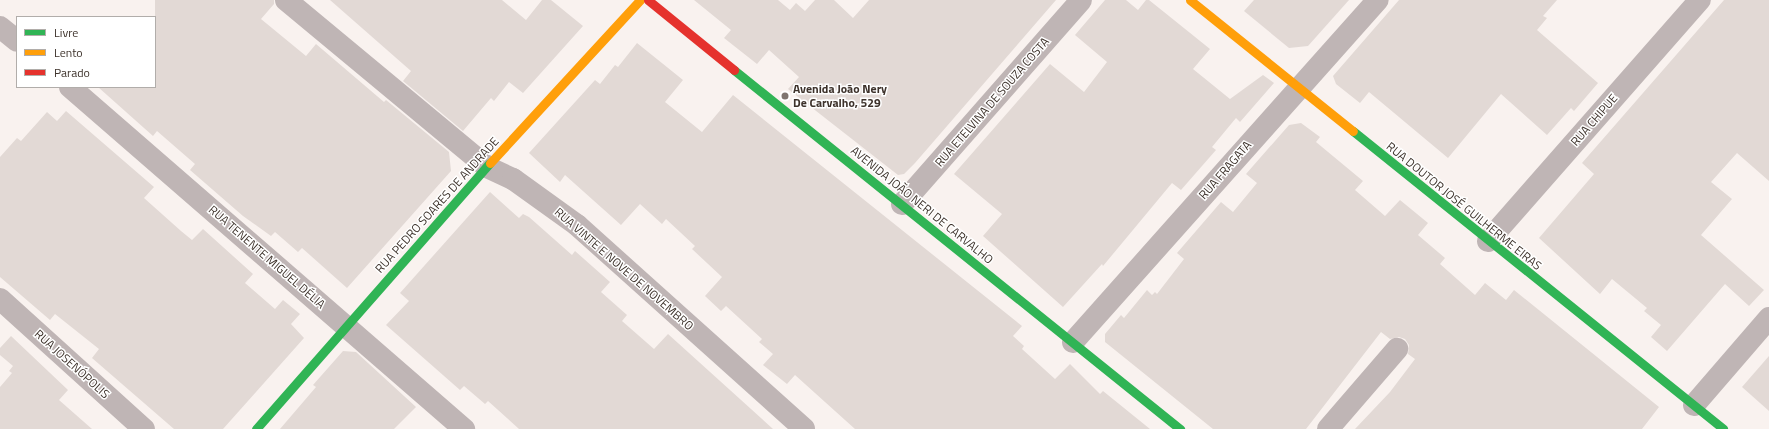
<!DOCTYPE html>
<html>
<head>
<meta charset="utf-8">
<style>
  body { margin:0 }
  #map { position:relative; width:1769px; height:429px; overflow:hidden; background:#f9f2ef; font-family:"Titillium Web",sans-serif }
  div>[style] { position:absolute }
  .building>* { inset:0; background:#e2d9d5 }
  .street>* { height:22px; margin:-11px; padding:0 11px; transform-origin:11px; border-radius:11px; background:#bfb5b5 }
  .fast>* { height:9px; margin:-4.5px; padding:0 4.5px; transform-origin:4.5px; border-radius:4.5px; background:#30b455 }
  .slow>* { height:9px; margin:-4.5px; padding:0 4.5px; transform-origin:4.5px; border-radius:4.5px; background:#ff9f0a }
  .jam>* { height:9px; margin:-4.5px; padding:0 4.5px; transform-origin:4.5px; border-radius:4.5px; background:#e5322d }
  .dots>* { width:11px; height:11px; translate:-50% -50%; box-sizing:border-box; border:2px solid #fff; border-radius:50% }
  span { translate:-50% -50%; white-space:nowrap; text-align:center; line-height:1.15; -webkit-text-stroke:3px #fff; paint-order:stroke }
  .poi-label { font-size:12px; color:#3d322b; font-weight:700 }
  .left { translate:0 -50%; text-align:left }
  .street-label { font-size:12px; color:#3d322b }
  .legend { position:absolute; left:16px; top:16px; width:140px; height:72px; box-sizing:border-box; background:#fff; border:1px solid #b1adaa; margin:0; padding:5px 7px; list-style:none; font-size:12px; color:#3d322b }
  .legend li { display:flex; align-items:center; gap:8px; height:20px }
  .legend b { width:20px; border:1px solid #b1adaa }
</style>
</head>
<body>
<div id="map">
  <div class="building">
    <div style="clip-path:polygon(155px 0,274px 0,274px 4px,261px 19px,306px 56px,316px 44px,384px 102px,386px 100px,449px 152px,451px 171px,347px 288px,302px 248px,298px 252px,275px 232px,271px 236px,243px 216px,190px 170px,195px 164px,157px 131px,153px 136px,98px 87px,155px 87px)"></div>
    <div style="clip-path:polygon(330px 0,502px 0,526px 20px,542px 0,551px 0,583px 26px,523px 93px,509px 82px,494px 101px,491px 98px,463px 131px,403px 81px,411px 71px)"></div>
    <div style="clip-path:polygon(694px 0,778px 0,790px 10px,796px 3px,805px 11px,815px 0,834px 0,853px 18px,869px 0,1056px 0,915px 163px,904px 174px,898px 175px,788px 89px,799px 77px,769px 50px,757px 64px,724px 38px,731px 30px)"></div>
    <div style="clip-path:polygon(1105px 0,1126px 0,1138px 10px,1146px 0,1149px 0,1164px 12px,1210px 49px,1193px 69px,1230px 99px,1263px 75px,1274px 83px,1240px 122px,1236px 118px,1212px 147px,1216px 150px,1181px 190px,1172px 183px,1103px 266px,1102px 264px,1063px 307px,983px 236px,1002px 214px,954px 174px,1050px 64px,1084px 92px,1107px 62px,1075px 35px)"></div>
    <div style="clip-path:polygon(1254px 0,1349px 0,1308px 46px,1289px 48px,1244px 11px)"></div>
    <div style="clip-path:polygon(1399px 0,1557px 0,1543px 16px,1547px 18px,1537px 30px,1598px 83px,1574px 111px,1571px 108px,1547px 135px,1501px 94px,1448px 158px,1369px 92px,1360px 103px,1336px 84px,1333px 76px)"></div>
    <div style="clip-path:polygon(1724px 0,1769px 0,1769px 181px,1737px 153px,1711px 182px,1732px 199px,1701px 235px,1764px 290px,1749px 306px,1725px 284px,1667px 351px,1651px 337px,1661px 325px,1644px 311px,1647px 308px,1612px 279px,1600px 294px,1539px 238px,1594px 174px,1582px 163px)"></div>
    <div style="clip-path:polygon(637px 43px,683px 80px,665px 102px,702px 132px,733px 95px,1022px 326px,1013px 336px,1024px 346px,1022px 349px,1055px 379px,1070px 364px,1100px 394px,1103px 391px,1150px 429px,855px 429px,795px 375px,787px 384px,763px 365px,773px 354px,759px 342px,762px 339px,726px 306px,721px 311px,705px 296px,722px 277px,692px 249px,695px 246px,666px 219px,662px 224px,640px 204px,621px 225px,565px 175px,560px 182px,529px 153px,595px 80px,600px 84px,615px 65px,618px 67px)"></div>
    <div style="clip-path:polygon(66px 111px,154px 187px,144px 198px,181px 231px,192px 240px,203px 229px,253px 274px,245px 283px,275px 309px,283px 300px,300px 314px,291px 324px,304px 338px,223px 429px,174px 429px,92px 358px,99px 349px,55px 314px,50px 320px,0 277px,0 157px,17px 138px,21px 141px,47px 112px,57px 121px)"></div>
    <div style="clip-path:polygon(1301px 123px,1320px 137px,1316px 142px,1363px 181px,1355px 190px,1385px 216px,1400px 200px,1428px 223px,1418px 235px,1445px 258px,1440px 264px,1475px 295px,1485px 283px,1506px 300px,1514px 290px,1659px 407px,1642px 429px,1355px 429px,1390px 392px,1415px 359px,1408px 354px,1409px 345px,1405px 339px,1399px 337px,1390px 339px,1381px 332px,1306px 429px,1213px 429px,1105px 342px,1105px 334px,1121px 315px,1124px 318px,1147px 290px,1152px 295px,1155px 292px,1157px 294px,1184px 259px,1177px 253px,1221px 202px,1233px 212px,1257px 183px,1246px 174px,1289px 125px)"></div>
    <div style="clip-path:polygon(490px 192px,519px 218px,523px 214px,529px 217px,572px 255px,575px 251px,610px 282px,601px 292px,627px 315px,622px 321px,654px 349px,668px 334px,773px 429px,519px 429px,488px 401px,485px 404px,464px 386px,460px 390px,386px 325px,409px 301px,400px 293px)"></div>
    <div style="clip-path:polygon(11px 336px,68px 390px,59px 400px,92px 429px,0 429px,0 387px,12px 373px,9px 371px,13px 366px,0 355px,0 348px)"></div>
    <div style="clip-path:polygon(343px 351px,356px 352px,416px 407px,394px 429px,280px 429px,316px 387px,313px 385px)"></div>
    <div style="clip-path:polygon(1769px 356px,1769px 411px,1742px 387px)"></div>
  </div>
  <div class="street">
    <div style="left:286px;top:0;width:261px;rotate:39.7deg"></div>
    <div style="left:487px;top:167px;width:29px;rotate:25deg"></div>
    <div style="left:513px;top:179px;width:79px;rotate:35.7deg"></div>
    <div style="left:577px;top:225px;width:305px;rotate:41.9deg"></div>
    <div style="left:0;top:27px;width:22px;rotate:39deg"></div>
    <div style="left:70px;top:87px;width:522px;rotate:40.96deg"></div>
    <div style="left:902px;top:204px;width:271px;rotate:-48.7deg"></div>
    <div style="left:1488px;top:241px;width:321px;rotate:-48.7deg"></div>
    <div style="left:0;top:299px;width:194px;rotate:42.1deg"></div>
    <div style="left:1073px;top:342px;width:458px;rotate:-48.3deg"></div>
    <div style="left:1694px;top:405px;width:115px;rotate:-49.2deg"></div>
    <div style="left:1328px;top:429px;width:106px;rotate:-49.2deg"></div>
  </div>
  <div class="fast">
    <div style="left:734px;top:70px;width:573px;rotate:38.83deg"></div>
    <div style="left:1353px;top:131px;width:475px;rotate:38.8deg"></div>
    <div style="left:256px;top:429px;width:354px;rotate:-48.7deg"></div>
  </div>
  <div class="slow">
    <div style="left:1190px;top:0;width:209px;rotate:38.8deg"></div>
    <div style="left:490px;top:163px;width:222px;rotate:-47.4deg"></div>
  </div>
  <div class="jam">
    <div style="left:648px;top:0;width:111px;rotate:39.1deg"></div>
  </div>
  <div class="dots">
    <div style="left:785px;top:96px;background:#7f7570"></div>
  </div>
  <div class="poi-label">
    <span class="left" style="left:793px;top:96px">Avenida João Nery<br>De Carvalho, 529</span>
  </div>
  <div class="street-label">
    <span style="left:992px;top:102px;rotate:-49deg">RUA ETELVINA DE SOUZA COSTA</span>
    <span style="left:1594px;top:120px;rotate:-49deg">RUA CHIPUE</span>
    <span style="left:1225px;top:170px;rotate:-49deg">RUA FRAGATA</span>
    <span style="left:437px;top:205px;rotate:-48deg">RUA PEDRO SOARES DE ANDRADE</span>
    <span style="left:922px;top:205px;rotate:39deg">AVENIDA JOÃO NERI DE CARVALHO</span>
    <span style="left:1464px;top:206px;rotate:39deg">RUA DOUTOR JOSÉ GUILHERME EIRAS</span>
    <span style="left:267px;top:257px;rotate:41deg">RUA TENENTE MIGUEL DÉLIA</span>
    <span style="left:624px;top:269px;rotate:41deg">RUA VINTE E NOVE DE NOVEMBRO</span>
    <span style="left:72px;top:364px;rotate:42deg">RUA JOSENÓPOLIS</span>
  </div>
  <ul class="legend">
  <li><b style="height:5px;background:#30b455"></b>Livre</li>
  <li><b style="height:5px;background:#ff9f0a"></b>Lento</li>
  <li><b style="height:5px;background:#e5322d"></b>Parado</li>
  </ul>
</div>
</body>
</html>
